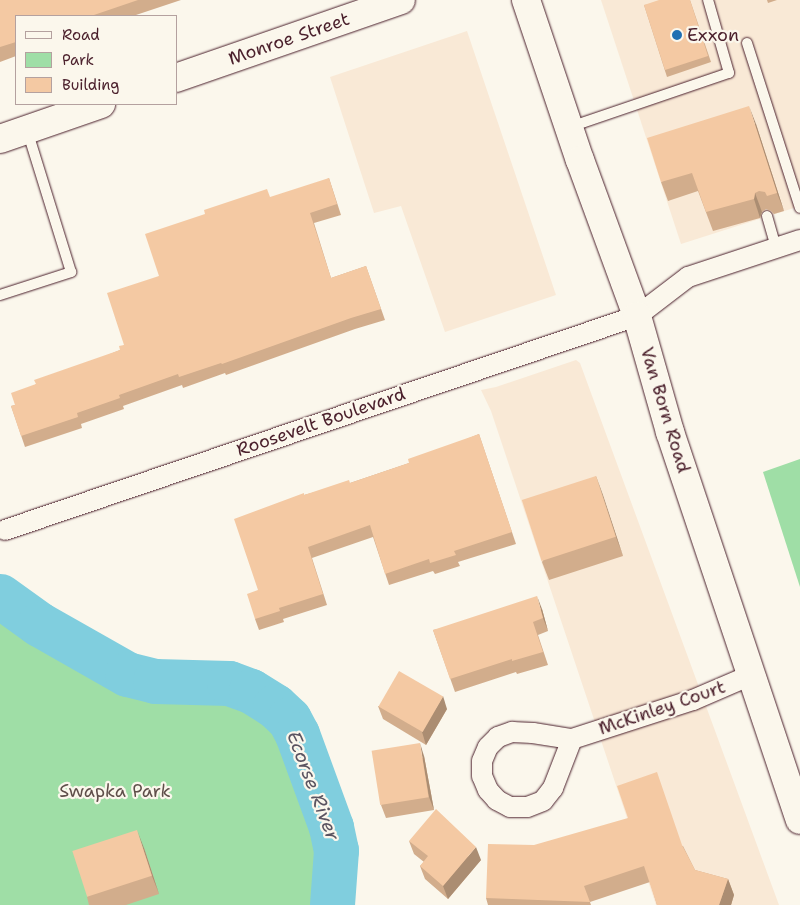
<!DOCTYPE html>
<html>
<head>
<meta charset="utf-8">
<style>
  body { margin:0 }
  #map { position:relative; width:800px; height:905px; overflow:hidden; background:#fbf7ec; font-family:"Shantell Sans",sans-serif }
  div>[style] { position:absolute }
  .built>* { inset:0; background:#f9e9d6 }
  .green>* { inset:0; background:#9fdea6 }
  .river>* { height:45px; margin:-22.5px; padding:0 22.5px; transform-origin:22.5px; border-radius:22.5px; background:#80cede }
  .roads { filter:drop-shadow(0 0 1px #4a1f2b) drop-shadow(0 0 1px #4a1f2b) }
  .lane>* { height:10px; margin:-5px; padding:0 5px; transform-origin:5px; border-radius:5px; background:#fbf7ec }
  .street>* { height:20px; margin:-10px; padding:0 10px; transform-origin:10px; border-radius:10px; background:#fbf7ec }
  .secondary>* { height:28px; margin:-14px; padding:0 14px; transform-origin:14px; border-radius:14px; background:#fbf7ec }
  .wall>* { inset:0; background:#d2ad8c }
  .shaded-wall>* { inset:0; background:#ab8d72 }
  .building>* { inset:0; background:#f4c9a3; transform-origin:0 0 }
  .dots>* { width:14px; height:14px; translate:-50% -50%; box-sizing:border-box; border:2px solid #fbf7ec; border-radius:50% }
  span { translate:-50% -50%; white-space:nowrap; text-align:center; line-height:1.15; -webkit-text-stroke:4.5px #fbf7ec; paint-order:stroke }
  .poi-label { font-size:18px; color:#4a1f2b }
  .left { translate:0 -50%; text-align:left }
  .street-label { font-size:18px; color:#4a1f2b }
  .park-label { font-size:18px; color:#5f4f4a }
  .water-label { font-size:19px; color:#5a5461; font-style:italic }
  .legend { position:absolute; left:15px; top:15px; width:162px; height:90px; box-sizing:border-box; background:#fbf7ec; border:1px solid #b4a19f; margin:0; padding:6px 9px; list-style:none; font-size:15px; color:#4a1f2b }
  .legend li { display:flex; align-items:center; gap:10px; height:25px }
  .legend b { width:25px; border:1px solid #b4a19f }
</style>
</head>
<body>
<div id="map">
  <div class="built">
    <div style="clip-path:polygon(601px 0,800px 0,800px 206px,681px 244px)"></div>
    <div style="clip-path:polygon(467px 31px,556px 295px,445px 332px,401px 206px,374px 213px,330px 77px)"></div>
    <div style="clip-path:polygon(576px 360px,580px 363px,779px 905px,656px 905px,491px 411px,481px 390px,496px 387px)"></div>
  </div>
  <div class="green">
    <div style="clip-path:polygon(800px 459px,800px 587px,763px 472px)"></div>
    <div style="clip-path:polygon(0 596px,39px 624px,127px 675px,155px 681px,229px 683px,251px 691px,275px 706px,289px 719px,297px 734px,331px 827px,336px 850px,332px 905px,0 905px)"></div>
  </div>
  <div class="river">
    <div style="left:0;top:596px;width:48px;rotate:35.7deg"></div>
    <div style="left:39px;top:624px;width:101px;rotate:29.6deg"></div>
    <div style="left:127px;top:674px;width:29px;rotate:14deg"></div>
    <div style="left:155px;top:681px;width:74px;rotate:1.5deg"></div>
    <div style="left:229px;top:683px;width:23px;rotate:20deg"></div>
    <div style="left:251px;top:691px;width:28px;rotate:32deg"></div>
    <div style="left:275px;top:706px;width:19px;rotate:43deg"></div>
    <div style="left:289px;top:719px;width:17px;rotate:62deg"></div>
    <div style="left:297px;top:734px;width:99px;rotate:69.9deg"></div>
    <div style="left:331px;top:827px;width:24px;rotate:78deg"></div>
    <div style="left:336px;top:850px;width:55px;rotate:94.2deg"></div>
  </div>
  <div class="roads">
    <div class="lane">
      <div style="left:747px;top:43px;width:173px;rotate:72.2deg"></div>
      <div style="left:570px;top:127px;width:168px;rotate:-18.8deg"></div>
      <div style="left:729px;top:73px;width:76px;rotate:-106deg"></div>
      <div style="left:767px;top:216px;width:33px;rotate:74deg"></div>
      <div style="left:0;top:295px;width:75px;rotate:-17.9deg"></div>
      <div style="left:71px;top:272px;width:149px;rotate:-107.2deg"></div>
    </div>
    <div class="street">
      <div style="left:5px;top:530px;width:667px;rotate:-18.71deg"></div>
      <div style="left:637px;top:316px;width:64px;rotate:-37.4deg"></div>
      <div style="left:688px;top:277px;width:118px;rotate:-18.3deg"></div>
      <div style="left:572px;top:739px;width:53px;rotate:111.2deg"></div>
      <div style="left:553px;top:788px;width:16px;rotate:128deg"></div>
      <div style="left:543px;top:801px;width:17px;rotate:159deg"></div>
      <div style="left:527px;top:807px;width:17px;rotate:180deg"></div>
      <div style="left:510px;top:807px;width:15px;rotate:-152deg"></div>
      <div style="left:497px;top:800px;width:13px;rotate:-132deg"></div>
      <div style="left:488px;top:790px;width:15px;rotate:-113deg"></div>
      <div style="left:482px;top:776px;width:15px;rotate:-90deg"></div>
      <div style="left:482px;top:761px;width:15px;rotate:-67deg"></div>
      <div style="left:488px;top:747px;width:14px;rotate:-45deg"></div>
      <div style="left:498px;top:737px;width:15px;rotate:-20deg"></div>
      <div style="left:512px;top:732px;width:21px;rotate:3deg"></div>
      <div style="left:533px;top:733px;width:39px;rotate:9deg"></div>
      <div style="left:572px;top:739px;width:127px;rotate:-17.9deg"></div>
      <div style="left:693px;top:700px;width:63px;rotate:-23.3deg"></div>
    </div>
    <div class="secondary">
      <div style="left:526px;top:0;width:169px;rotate:71.4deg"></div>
      <div style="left:580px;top:160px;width:166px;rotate:69.9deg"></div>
      <div style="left:637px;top:316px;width:121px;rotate:74.1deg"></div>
      <div style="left:670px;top:432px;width:409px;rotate:71.5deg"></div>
      <div style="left:176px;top:78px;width:238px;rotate:-19.1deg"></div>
      <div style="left:0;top:139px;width:107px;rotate:-19.1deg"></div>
    </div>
  </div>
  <div class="wall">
    <div style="clip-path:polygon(0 0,181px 0,133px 16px,16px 16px,16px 56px,0 62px)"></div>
    <div style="clip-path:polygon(690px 0,711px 62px,667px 77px,644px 5px)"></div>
    <div style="clip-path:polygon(767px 0,777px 0,768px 3px)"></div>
    <div style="clip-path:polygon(756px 124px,784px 211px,774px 214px,771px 211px,766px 209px,762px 212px,760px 218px,713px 231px,698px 191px,668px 201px,661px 182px)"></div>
    <div style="clip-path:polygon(329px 178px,341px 215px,314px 223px,331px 278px,366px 266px,385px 320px,355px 329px,226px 375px,225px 373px,183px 388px,182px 385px,123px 406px,124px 409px,81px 424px,82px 428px,25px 447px,11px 406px,15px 405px,36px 384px,120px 350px,124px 345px,159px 276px)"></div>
    <div style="clip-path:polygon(479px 434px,516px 544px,458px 562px,460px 566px,435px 574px,433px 571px,389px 585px,373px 537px,312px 558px,327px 605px,283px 619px,284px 622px,259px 630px,255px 619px,258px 590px,304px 495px,350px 483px,409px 463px)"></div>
    <div style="clip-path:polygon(596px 476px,623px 556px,549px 580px,542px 562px)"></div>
    <div style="clip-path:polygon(542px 609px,548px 631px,538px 635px,548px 665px,517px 674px,516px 672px,455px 692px,433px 630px)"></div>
    <div style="clip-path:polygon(378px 706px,447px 709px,426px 745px,383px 719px)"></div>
    <div style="clip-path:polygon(424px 756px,434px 810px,386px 818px,381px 805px)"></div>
    <div style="clip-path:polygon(409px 841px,481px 860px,448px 899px,425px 879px,420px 866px,424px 862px,414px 854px)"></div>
    <div style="clip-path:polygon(534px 845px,683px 846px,695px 870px,728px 879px,734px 895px,731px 905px,657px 905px,650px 882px,590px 902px,591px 905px,488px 905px,486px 898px)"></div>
    <div style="clip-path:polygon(144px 848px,159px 894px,126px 905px,89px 905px,87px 897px)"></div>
  </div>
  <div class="shaded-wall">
    <div style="clip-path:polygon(749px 106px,756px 124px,784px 211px,777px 193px)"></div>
    <div style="clip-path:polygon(755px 193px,762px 212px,760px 218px,754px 199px)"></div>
    <div style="clip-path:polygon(596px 476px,603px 495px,623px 556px,616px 537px)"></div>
    <div style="clip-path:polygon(537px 596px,542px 609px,548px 631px,543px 618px)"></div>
    <div style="clip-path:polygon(443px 696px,447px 709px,426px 745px,422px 732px)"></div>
    <div style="clip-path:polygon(420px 743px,424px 756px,434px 810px,429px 797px)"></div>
    <div style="clip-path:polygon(137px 830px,144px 848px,159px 894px,152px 876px)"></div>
    <div style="clip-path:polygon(476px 847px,481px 860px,448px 899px,443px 886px)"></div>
    <div style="clip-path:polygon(728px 879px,734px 895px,731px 905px,719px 905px)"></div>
  </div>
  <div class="building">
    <div style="clip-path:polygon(0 0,138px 0,91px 16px,16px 16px,16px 42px,0 47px)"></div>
    <div style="clip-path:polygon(659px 0,690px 0,708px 56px,665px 70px,644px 5px)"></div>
    <div style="clip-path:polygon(749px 106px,777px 193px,767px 196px,765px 192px,759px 191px,755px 193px,754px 199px,706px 212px,692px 173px,661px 182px,647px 138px)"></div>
    <div style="clip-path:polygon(329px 178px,337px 204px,310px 213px,331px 278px,366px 266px,381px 309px,351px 318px,222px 364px,221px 363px,179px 377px,178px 374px,119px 395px,120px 398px,77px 413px,78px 417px,21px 436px,11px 406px,15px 405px,11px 393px,36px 384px,34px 380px,120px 350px,119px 346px,124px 345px,107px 293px,159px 276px,145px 234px,205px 214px,204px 210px,267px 189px,270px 197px)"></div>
    <div style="clip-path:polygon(479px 434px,512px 532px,454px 551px,456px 555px,430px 563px,429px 559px,385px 574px,370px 525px,308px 547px,323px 594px,279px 608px,280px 611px,255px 619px,247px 594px,258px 590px,234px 519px,304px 493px,304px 495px,349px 480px,350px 483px,409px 463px,408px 459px)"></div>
    <div style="left:596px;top:476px;width:64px;height:78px;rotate:72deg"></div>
    <div style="clip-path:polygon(537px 596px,543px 618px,533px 622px,543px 652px,512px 661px,512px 659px,450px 679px,433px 630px)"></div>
    <div style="left:399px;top:671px;width:51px;height:41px;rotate:30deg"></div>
    <div style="left:420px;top:743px;width:55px;height:49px;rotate:81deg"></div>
    <div style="clip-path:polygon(657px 772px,682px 845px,695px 870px,728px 879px,719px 905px,657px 905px,644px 866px,584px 886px,590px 902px,486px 898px,488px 844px,534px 845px,628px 818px,617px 786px)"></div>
    <div style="clip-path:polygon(436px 809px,476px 847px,443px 886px,420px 866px,428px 856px,409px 841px)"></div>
    <div style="left:137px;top:830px;width:48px;height:68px;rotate:72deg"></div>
  </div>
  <div class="dots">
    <div style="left:677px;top:35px;background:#1f6fb2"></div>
  </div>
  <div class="poi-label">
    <span class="left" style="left:687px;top:35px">Exxon</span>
  </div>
  <div class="street-label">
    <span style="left:289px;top:39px;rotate:-19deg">Monroe Street</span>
    <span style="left:665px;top:410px;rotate:73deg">Van Born Road</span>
    <span style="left:321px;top:422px;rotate:-19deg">Roosevelt Boulevard</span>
    <span style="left:662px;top:708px;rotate:-19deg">McKinley Court</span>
  </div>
  <div class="park-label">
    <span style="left:115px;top:791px">Swapka Park</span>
  </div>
  <div class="water-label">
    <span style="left:313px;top:786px;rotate:69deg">Ecorse River</span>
  </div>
  <ul class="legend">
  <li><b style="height:6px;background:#fbf7ec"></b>Road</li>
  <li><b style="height:14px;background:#9fdea6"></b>Park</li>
  <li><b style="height:14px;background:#f4c9a3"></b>Building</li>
  </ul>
</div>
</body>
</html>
